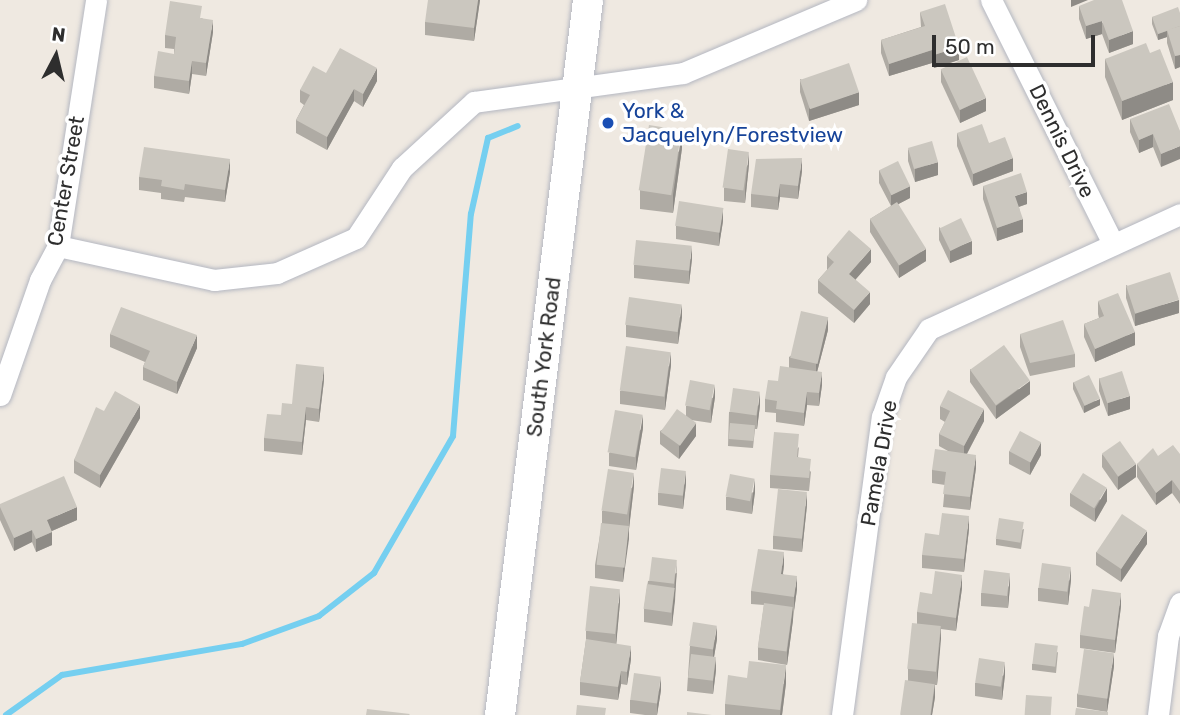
<!DOCTYPE html>
<html>
<head>
<meta charset="utf-8">
<style>
  body { margin:0 }
  #map { position:relative; width:1180px; height:715px; overflow:hidden; background:#efe9e1; font-family:Rubik,sans-serif }
  div>[style] { position:absolute }
  .stream>* { height:6px; margin:-3px; padding:0 3px; transform-origin:3px; border-radius:3px; background:#75cff0 }
  .roads { filter:drop-shadow(0 0 2px #b4b7c1) drop-shadow(0 0 2px #b4b7c1) }
  .minor>* { height:21px; margin:-10.5px; padding:0 10.5px; transform-origin:10.5px; border-radius:10.5px; background:#fff }
  .secondary>* { height:30px; margin:-15px; padding:0 15px; transform-origin:15px; border-radius:15px; background:#fff }
  .wall>* { inset:0; background:#afaba4 }
  .shaded-wall>* { inset:0; background:#8e8b86 }
  .building>* { inset:0; background:#cbc7bf; transform-origin:0 0 }
  .dots>* { width:19px; height:19px; translate:-50% -50%; box-sizing:border-box; border:4px solid #fff; border-radius:50% }
  span { translate:-50% -50%; white-space:nowrap; text-align:center; line-height:1.15; -webkit-text-stroke:7px #fff; paint-order:stroke }
  .transit-label { font-size:21px; color:#164399 }
  .left { translate:0 -50%; text-align:left }
  .street-label { font-size:21px; color:#2e2e2e }
  .north { position:absolute; left:21px; top:21px; width:70px; height:70px; -webkit-text-stroke:5px #fff; paint-order:stroke; rotate:7deg; font-size:19px; font-weight:700; line-height:28px; text-align:center; color:#2e2e2e }
  .north::after { content:''; display:block; margin:auto; width:24px; height:32px; background:#2e2e2e; clip-path:polygon(50% 0,100% 100%,50% 72%,0 100%) }
  .scale { position:absolute; left:932px; top:35px; width:163px; height:32px; box-sizing:border-box; border:4px solid #2e2e2e; border-top:0; padding-left:9px; font-size:21px; line-height:24px; white-space:nowrap; color:#2e2e2e; -webkit-text-stroke:5px #fff; paint-order:stroke }
</style>
</head>
<body>
<div id="map">
  <div class="stream">
    <div style="left:6px;top:715px;width:69px;rotate:-35.5deg"></div>
    <div style="left:62px;top:675px;width:183px;rotate:-9.8deg"></div>
    <div style="left:242px;top:644px;width:82px;rotate:-20deg"></div>
    <div style="left:319px;top:616px;width:70px;rotate:-38deg"></div>
    <div style="left:374px;top:573px;width:158px;rotate:-60deg"></div>
    <div style="left:453px;top:436px;width:223px;rotate:-85.4deg"></div>
    <div style="left:471px;top:214px;width:78px;rotate:-77.4deg"></div>
    <div style="left:488px;top:138px;width:32px;rotate:-22deg"></div>
  </div>
  <div class="roads">
    <div class="minor">
      <div style="left:991px;top:0;width:273px;rotate:63.4deg"></div>
      <div style="left:58px;top:246px;width:160px;rotate:12.3deg"></div>
      <div style="left:214px;top:280px;width:63px;rotate:-6.3deg"></div>
      <div style="left:277px;top:273px;width:86px;rotate:-23.9deg"></div>
      <div style="left:356px;top:238px;width:84px;rotate:-56.7deg"></div>
      <div style="left:402px;top:168px;width:98px;rotate:-42.5deg"></div>
      <div style="left:474px;top:102px;width:211px;rotate:-7.9deg"></div>
      <div style="left:683px;top:73px;width:188px;rotate:-22.9deg"></div>
      <div style="left:0;top:395px;width:122px;rotate:-70.8deg"></div>
      <div style="left:40px;top:280px;width:38px;rotate:-62deg"></div>
      <div style="left:58px;top:246px;width:249px;rotate:-81.2deg"></div>
      <div style="left:842px;top:715px;width:301px;rotate:-82.4deg"></div>
      <div style="left:882px;top:417px;width:42px;rotate:-70.7deg"></div>
      <div style="left:896px;top:377px;width:58px;rotate:-55.5deg"></div>
      <div style="left:929px;top:329px;width:276px;rotate:-24.6deg"></div>
      <div style="left:1158px;top:715px;width:80px;rotate:-82.8deg"></div>
      <div style="left:1168px;top:636px;width:35px;rotate:-70deg"></div>
    </div>
    <div class="secondary">
      <div style="left:500px;top:715px;width:720px;rotate:-82.98deg"></div>
    </div>
  </div>
  <div class="wall">
    <div style="clip-path:polygon(480px 0,474px 41px,425px 35px,425px 22px)"></div>
    <div style="clip-path:polygon(1079px 6px,1133px 44px,1109px 53px,1102px 34px,1086px 39px,1079px 19px)"></div>
    <div style="clip-path:polygon(920px 12px,959px 60px,934px 68px,932px 63px,889px 76px,881px 53px,881px 40px,921px 27px)"></div>
    <div style="clip-path:polygon(1180px 13px,1180px 67px,1175px 69px,1167px 43px,1167px 37px,1158px 40px,1152px 24px,1152px 17px)"></div>
    <div style="clip-path:polygon(202px 18px,213px 32px,206px 76px,192px 74px,189px 94px,154px 88px,154px 76px,174px 54px,174px 49px,165px 48px,165px 35px)"></div>
    <div style="clip-path:polygon(1150px 53px,1173px 100px,1122px 120px,1105px 77px,1105px 59px)"></div>
    <div style="clip-path:polygon(941px 69px,986px 111px,960px 123px,941px 82px)"></div>
    <div style="clip-path:polygon(326px 73px,377px 81px,363px 107px,354px 101px,327px 150px,296px 133px,296px 120px,304px 105px,300px 102px,300px 90px)"></div>
    <div style="clip-path:polygon(800px 79px,859px 105px,809px 121px,800px 92px)"></div>
    <div style="clip-path:polygon(1130px 119px,1180px 131px,1161px 167px,1153px 147px,1139px 153px,1130px 132px)"></div>
    <div style="clip-path:polygon(957px 133px,989px 143px,1013px 171px,973px 186px,957px 146px)"></div>
    <div style="clip-path:polygon(682px 148px,673px 213px,640px 209px,640px 190px)"></div>
    <div style="clip-path:polygon(908px 149px,938px 175px,915px 182px,908px 161px)"></div>
    <div style="clip-path:polygon(749px 164px,745px 203px,724px 201px,724px 188px)"></div>
    <div style="clip-path:polygon(879px 170px,910px 198px,898px 204px,926px 261px,899px 278px,870px 232px,870px 219px,891px 206px,879px 183px)"></div>
    <div style="clip-path:polygon(802px 171px,798px 199px,780px 197px,778px 210px,751px 207px,751px 194px)"></div>
    <div style="clip-path:polygon(230px 172px,225px 202px,185px 197px,184px 202px,161px 199px,161px 193px,139px 190px,139px 177px)"></div>
    <div style="clip-path:polygon(983px 186px,1027px 204px,1019px 207px,1023px 232px,997px 241px,983px 199px)"></div>
    <div style="clip-path:polygon(723px 221px,719px 246px,676px 239px,676px 226px)"></div>
    <div style="clip-path:polygon(939px 227px,972px 254px,950px 263px,939px 240px)"></div>
    <div style="clip-path:polygon(827px 256px,871px 262px,855px 279px,870px 304px,854px 323px,818px 293px,818px 280px,827px 270px)"></div>
    <div style="clip-path:polygon(692px 259px,689px 284px,634px 278px,634px 265px)"></div>
    <div style="clip-path:polygon(1126px 285px,1179px 313px,1135px 326px,1126px 298px)"></div>
    <div style="clip-path:polygon(1098px 301px,1135px 345px,1095px 362px,1084px 337px,1084px 324px,1099px 318px,1098px 314px)"></div>
    <div style="clip-path:polygon(682px 317px,678px 344px,626px 337px,626px 325px)"></div>
    <div style="clip-path:polygon(828px 330px,817px 372px,822px 385px,819px 406px,807px 405px,804px 426px,776px 422px,776px 413px,765px 412px,765px 399px,789px 368px,789px 357px)"></div>
    <div style="clip-path:polygon(110px 334px,197px 348px,177px 394px,143px 380px,143px 367px,145px 362px,110px 347px)"></div>
    <div style="clip-path:polygon(1020px 334px,1075px 354px,1075px 367px,1030px 376px,1020px 347px)"></div>
    <div style="clip-path:polygon(671px 365px,665px 410px,620px 404px,620px 391px)"></div>
    <div style="clip-path:polygon(970px 369px,1030px 394px,996px 419px,970px 382px)"></div>
    <div style="clip-path:polygon(1099px 378px,1130px 409px,1108px 416px,1099px 391px)"></div>
    <div style="clip-path:polygon(324px 380px,319px 422px,306px 420px,302px 455px,264px 451px,264px 438px,281px 415px,292px 404px)"></div>
    <div style="clip-path:polygon(1073px 382px,1100px 405px,1084px 413px,1073px 389px)"></div>
    <div style="clip-path:polygon(715px 397px,711px 423px,691px 420px,696px 436px,679px 459px,660px 444px,660px 431px,686px 416px,686px 406px)"></div>
    <div style="clip-path:polygon(760px 405px,757px 429px,755px 429px,753px 448px,728px 446px,729px 412px)"></div>
    <div style="clip-path:polygon(940px 406px,984px 421px,967px 454px,976px 468px,970px 510px,943px 507px,945px 485px,932px 483px,932px 470px,948px 451px,939px 446px,939px 434px,945px 422px,940px 419px)"></div>
    <div style="clip-path:polygon(104px 411px,140px 418px,100px 488px,74px 473px,74px 460px)"></div>
    <div style="clip-path:polygon(643px 428px,636px 470px,609px 466px,609px 453px)"></div>
    <div style="clip-path:polygon(799px 447px,798px 457px,811px 472px,809px 491px,770px 488px,770px 475px)"></div>
    <div style="clip-path:polygon(1009px 451px,1041px 455px,1030px 475px,1009px 464px)"></div>
    <div style="clip-path:polygon(1102px 454px,1136px 477px,1118px 490px,1102px 467px)"></div>
    <div style="clip-path:polygon(1180px 454px,1180px 504px,1172px 493px,1156px 505px,1137px 477px,1137px 464px,1158px 456px)"></div>
    <div style="clip-path:polygon(686px 484px,683px 509px,658px 505px,658px 493px)"></div>
    <div style="clip-path:polygon(634px 486px,623px 582px,595px 578px,595px 565px,602px 523px,602px 511px)"></div>
    <div style="clip-path:polygon(755px 492px,752px 514px,726px 510px,726px 497px)"></div>
    <div style="clip-path:polygon(1070px 493px,1107px 501px,1095px 522px,1070px 506px)"></div>
    <div style="clip-path:polygon(0 504px,77px 520px,52px 531px,52px 545px,36px 552px,32px 542px,14px 551px,0 520px)"></div>
    <div style="clip-path:polygon(807px 505px,802px 552px,773px 549px,773px 536px)"></div>
    <div style="clip-path:polygon(969px 529px,964px 572px,922px 568px,922px 555px,939px 535px)"></div>
    <div style="clip-path:polygon(1024px 529px,1021px 549px,996px 545px,996px 539px)"></div>
    <div style="clip-path:polygon(1147px 544px,1121px 582px,1096px 565px,1096px 552px)"></div>
    <div style="clip-path:polygon(784px 565px,783px 574px,797px 589px,787px 665px,758px 660px,758px 648px,764px 605px,751px 604px,751px 591px)"></div>
    <div style="clip-path:polygon(677px 573px,672px 626px,644px 622px,644px 609px,648px 581px)"></div>
    <div style="clip-path:polygon(1071px 580px,1068px 605px,1038px 601px,1038px 588px)"></div>
    <div style="clip-path:polygon(1010px 586px,1008px 608px,981px 606px,981px 593px)"></div>
    <div style="clip-path:polygon(962px 588px,956px 631px,941px 629px,937px 685px,935px 685px,935px 697px,932px 715px,901px 715px,908px 680px,908px 669px,917px 624px,917px 612px,932px 594px)"></div>
    <div style="clip-path:polygon(620px 602px,616px 644px,631px 659px,627px 685px,621px 684px,618px 700px,580px 695px,580px 682px,586px 640px,586px 631px)"></div>
    <div style="clip-path:polygon(1121px 606px,1115px 653px,1080px 648px,1080px 635px,1089px 607px)"></div>
    <div style="clip-path:polygon(717px 639px,714px 657px,716px 670px,713px 694px,687px 691px,690px 646px)"></div>
    <div style="clip-path:polygon(1058px 652px,1056px 673px,1032px 670px,1032px 664px)"></div>
    <div style="clip-path:polygon(1114px 666px,1107px 712px,1077px 707px,1077px 694px)"></div>
    <div style="clip-path:polygon(1005px 675px,1002px 700px,975px 696px,975px 683px)"></div>
    <div style="clip-path:polygon(786px 683px,782px 715px,725px 715px,725px 704px)"></div>
    <div style="clip-path:polygon(661px 690px,657px 715px,645px 715px,630px 713px,630px 700px)"></div>
  </div>
  <div class="shaded-wall">
    <div style="clip-path:polygon(478px 0,480px 0,474px 41px,474px 28px)"></div>
    <div style="clip-path:polygon(1071px 0,1088px 0,1071px 7px)"></div>
    <div style="clip-path:polygon(213px 20px,213px 32px,206px 76px,206px 63px)"></div>
    <div style="clip-path:polygon(1102px 21px,1102px 34px,1086px 39px,1086px 26px)"></div>
    <div style="clip-path:polygon(1133px 31px,1133px 44px,1109px 53px,1109px 40px)"></div>
    <div style="clip-path:polygon(1167px 31px,1167px 37px,1158px 40px,1158px 34px)"></div>
    <div style="clip-path:polygon(959px 47px,959px 60px,934px 68px,934px 55px)"></div>
    <div style="clip-path:polygon(932px 50px,932px 63px,889px 76px,889px 64px)"></div>
    <div style="clip-path:polygon(1180px 55px,1180px 67px,1175px 69px,1175px 56px)"></div>
    <div style="clip-path:polygon(192px 61px,192px 74px,189px 94px,189px 81px)"></div>
    <div style="clip-path:polygon(377px 68px,377px 81px,363px 107px,363px 94px)"></div>
    <div style="clip-path:polygon(1173px 82px,1173px 100px,1122px 120px,1122px 101px)"></div>
    <div style="clip-path:polygon(354px 89px,354px 101px,327px 150px,327px 137px)"></div>
    <div style="clip-path:polygon(859px 92px,859px 105px,809px 121px,809px 108px)"></div>
    <div style="clip-path:polygon(986px 98px,986px 111px,960px 123px,960px 110px)"></div>
    <div style="clip-path:polygon(682px 130px,682px 148px,673px 213px,673px 195px)"></div>
    <div style="clip-path:polygon(1153px 134px,1153px 147px,1139px 153px,1139px 140px)"></div>
    <div style="clip-path:polygon(1180px 146px,1180px 159px,1161px 167px,1161px 154px)"></div>
    <div style="clip-path:polygon(749px 152px,749px 164px,745px 203px,745px 190px)"></div>
    <div style="clip-path:polygon(802px 158px,802px 171px,798px 199px,798px 186px)"></div>
    <div style="clip-path:polygon(1013px 158px,1013px 171px,973px 186px,973px 174px)"></div>
    <div style="clip-path:polygon(230px 159px,230px 172px,225px 202px,225px 190px)"></div>
    <div style="clip-path:polygon(938px 162px,938px 175px,915px 182px,915px 169px)"></div>
    <div style="clip-path:polygon(780px 184px,780px 197px,778px 210px,778px 197px)"></div>
    <div style="clip-path:polygon(910px 186px,910px 198px,891px 208px,891px 195px)"></div>
    <div style="clip-path:polygon(1027px 192px,1027px 204px,1015px 208px,1015px 196px)"></div>
    <div style="clip-path:polygon(723px 208px,723px 221px,719px 246px,719px 233px)"></div>
    <div style="clip-path:polygon(1023px 219px,1023px 232px,997px 241px,997px 228px)"></div>
    <div style="clip-path:polygon(972px 241px,972px 254px,950px 263px,950px 250px)"></div>
    <div style="clip-path:polygon(692px 246px,692px 259px,689px 284px,689px 272px)"></div>
    <div style="clip-path:polygon(871px 249px,871px 262px,849px 287px,849px 274px)"></div>
    <div style="clip-path:polygon(926px 249px,926px 261px,899px 278px,899px 265px)"></div>
    <div style="clip-path:polygon(870px 292px,870px 304px,854px 323px,854px 310px)"></div>
    <div style="clip-path:polygon(1179px 300px,1179px 313px,1135px 326px,1135px 313px)"></div>
    <div style="clip-path:polygon(682px 304px,682px 317px,678px 344px,678px 331px)"></div>
    <div style="clip-path:polygon(828px 317px,828px 330px,816px 376px,816px 364px)"></div>
    <div style="clip-path:polygon(1135px 332px,1135px 345px,1095px 362px,1095px 349px)"></div>
    <div style="clip-path:polygon(197px 335px,197px 348px,177px 394px,177px 382px)"></div>
    <div style="clip-path:polygon(671px 352px,671px 365px,665px 410px,665px 397px)"></div>
    <div style="clip-path:polygon(324px 367px,324px 380px,319px 422px,319px 409px)"></div>
    <div style="clip-path:polygon(822px 372px,822px 385px,819px 406px,819px 393px)"></div>
    <div style="clip-path:polygon(1030px 381px,1030px 394px,996px 419px,996px 406px)"></div>
    <div style="clip-path:polygon(715px 385px,715px 397px,711px 423px,711px 410px)"></div>
    <div style="clip-path:polygon(760px 392px,760px 405px,757px 429px,757px 416px)"></div>
    <div style="clip-path:polygon(807px 392px,807px 405px,804px 426px,804px 413px)"></div>
    <div style="clip-path:polygon(1130px 396px,1130px 409px,1108px 416px,1108px 403px)"></div>
    <div style="clip-path:polygon(1100px 399px,1100px 405px,1084px 413px,1084px 406px)"></div>
    <div style="clip-path:polygon(140px 405px,140px 418px,100px 488px,100px 475px)"></div>
    <div style="clip-path:polygon(306px 407px,306px 420px,302px 455px,302px 442px)"></div>
    <div style="clip-path:polygon(984px 409px,984px 421px,964px 459px,964px 446px)"></div>
    <div style="clip-path:polygon(643px 415px,643px 428px,636px 470px,636px 457px)"></div>
    <div style="clip-path:polygon(696px 423px,696px 436px,679px 459px,679px 446px)"></div>
    <div style="clip-path:polygon(1041px 442px,1041px 455px,1030px 475px,1030px 462px)"></div>
    <div style="clip-path:polygon(976px 455px,976px 468px,970px 510px,970px 497px)"></div>
    <div style="clip-path:polygon(1136px 464px,1136px 477px,1118px 490px,1118px 477px)"></div>
    <div style="clip-path:polygon(686px 471px,686px 484px,683px 509px,683px 496px)"></div>
    <div style="clip-path:polygon(634px 473px,634px 486px,629px 528px,629px 515px)"></div>
    <div style="clip-path:polygon(755px 479px,755px 492px,752px 514px,752px 501px)"></div>
    <div style="clip-path:polygon(1172px 480px,1172px 493px,1156px 505px,1156px 493px)"></div>
    <div style="clip-path:polygon(1107px 488px,1107px 501px,1095px 522px,1095px 509px)"></div>
    <div style="clip-path:polygon(807px 492px,807px 505px,802px 552px,802px 539px)"></div>
    <div style="clip-path:polygon(77px 507px,77px 520px,47px 533px,47px 520px)"></div>
    <div style="clip-path:polygon(969px 516px,969px 529px,964px 572px,964px 559px)"></div>
    <div style="clip-path:polygon(629px 526px,629px 539px,623px 582px,623px 569px)"></div>
    <div style="clip-path:polygon(32px 530px,32px 542px,14px 551px,14px 538px)"></div>
    <div style="clip-path:polygon(1147px 531px,1147px 544px,1121px 582px,1121px 569px)"></div>
    <div style="clip-path:polygon(52px 532px,52px 545px,36px 552px,36px 539px)"></div>
    <div style="clip-path:polygon(784px 552px,784px 565px,781px 586px,781px 574px)"></div>
    <div style="clip-path:polygon(677px 560px,675px 601px,672px 626px,672px 613px)"></div>
    <div style="clip-path:polygon(1071px 567px,1071px 580px,1068px 605px,1068px 592px)"></div>
    <div style="clip-path:polygon(1010px 573px,1010px 586px,1008px 608px,1008px 596px)"></div>
    <div style="clip-path:polygon(962px 575px,962px 588px,956px 631px,956px 618px)"></div>
    <div style="clip-path:polygon(797px 576px,797px 589px,794px 610px,794px 597px)"></div>
    <div style="clip-path:polygon(620px 589px,620px 602px,616px 647px,616px 634px)"></div>
    <div style="clip-path:polygon(1121px 593px,1121px 606px,1115px 653px,1115px 640px)"></div>
    <div style="clip-path:polygon(793px 607px,793px 620px,787px 665px,787px 652px)"></div>
    <div style="clip-path:polygon(717px 626px,717px 639px,713px 663px,713px 650px)"></div>
    <div style="clip-path:polygon(941px 626px,941px 639px,937px 685px,937px 672px)"></div>
    <div style="clip-path:polygon(631px 646px,631px 659px,627px 685px,627px 672px)"></div>
    <div style="clip-path:polygon(1114px 653px,1114px 666px,1107px 712px,1107px 699px)"></div>
    <div style="clip-path:polygon(716px 657px,716px 670px,713px 694px,713px 682px)"></div>
    <div style="clip-path:polygon(1005px 662px,1005px 675px,1002px 700px,1002px 687px)"></div>
    <div style="clip-path:polygon(786px 665px,786px 683px,782px 715px,780px 715px)"></div>
    <div style="clip-path:polygon(621px 671px,621px 684px,618px 700px,618px 687px)"></div>
    <div style="clip-path:polygon(661px 677px,661px 690px,657px 715px,657px 704px)"></div>
    <div style="clip-path:polygon(935px 684px,935px 697px,932px 715px,931px 715px)"></div>
  </div>
  <div class="building">
    <div style="clip-path:polygon(428px 0,478px 0,474px 28px,425px 22px)"></div>
    <div style="clip-path:polygon(1094px 0,1122px 0,1133px 31px,1109px 40px,1102px 21px,1086px 26px,1079px 6px)"></div>
    <div style="clip-path:polygon(170px 1px,202px 6px,200px 18px,213px 20px,206px 63px,192px 61px,189px 81px,154px 76px,158px 51px,174px 54px,176px 37px,165px 35px)"></div>
    <div style="clip-path:polygon(945px 4px,959px 47px,934px 55px,932px 50px,889px 64px,881px 40px,925px 26px,920px 12px)"></div>
    <div style="clip-path:polygon(1178px 7px,1180px 13px,1180px 26px,1158px 34px,1152px 17px)"></div>
    <div style="clip-path:polygon(1180px 26px,1180px 55px,1175px 56px,1167px 30px)"></div>
    <div style="clip-path:polygon(1146px 43px,1150px 53px,1160px 49px,1173px 82px,1122px 101px,1105px 59px)"></div>
    <div style="clip-path:polygon(340px 48px,377px 68px,363px 94px,354px 89px,327px 137px,296px 120px,310px 95px,300px 90px,313px 66px,326px 73px)"></div>
    <div style="left:967px;top:57px;width:45px;height:29px;rotate:65deg"></div>
    <div style="left:849px;top:63px;width:31px;height:52px;rotate:71deg"></div>
    <div style="clip-path:polygon(1169px 104px,1180px 131px,1180px 146px,1161px 154px,1153px 134px,1139px 140px,1130px 119px)"></div>
    <div style="clip-path:polygon(982px 124px,989px 143px,1005px 137px,1013px 158px,973px 174px,957px 133px)"></div>
    <div style="left:649px;top:125px;width:33px;height:66px;rotate:9deg"></div>
    <div style="left:932px;top:141px;width:22px;height:25px;rotate:74deg"></div>
    <div style="clip-path:polygon(144px 147px,230px 159px,225px 190px,185px 184px,184px 190px,161px 186px,162px 180px,139px 177px)"></div>
    <div style="left:728px;top:149px;width:21px;height:39px;rotate:8deg"></div>
    <div style="clip-path:polygon(802px 158px,798px 186px,780px 184px,778px 197px,751px 194px,756px 159px)"></div>
    <div style="left:898px;top:161px;width:28px;height:21px;rotate:64deg"></div>
    <div style="clip-path:polygon(1021px 173px,1027px 192px,1015px 196px,1023px 219px,997px 228px,983px 186px)"></div>
    <div style="left:679px;top:201px;width:45px;height:25px;rotate:9deg"></div>
    <div style="left:897px;top:202px;width:55px;height:32px;rotate:58deg"></div>
    <div style="left:961px;top:218px;width:25px;height:24px;rotate:64deg"></div>
    <div style="clip-path:polygon(849px 230px,871px 249px,849px 274px,870px 292px,854px 310px,818px 280px,834px 262px,827px 256px)"></div>
    <div style="left:636px;top:240px;width:56px;height:25px;rotate:6deg"></div>
    <div style="left:1170px;top:272px;width:29px;height:46px;rotate:72deg"></div>
    <div style="clip-path:polygon(1118px 293px,1135px 332px,1095px 349px,1084px 324px,1104px 316px,1098px 301px)"></div>
    <div style="left:629px;top:297px;width:53px;height:28px;rotate:8deg"></div>
    <div style="clip-path:polygon(121px 307px,197px 335px,177px 382px,143px 367px,150px 351px,110px 334px)"></div>
    <div style="left:801px;top:311px;width:28px;height:48px;rotate:13deg"></div>
    <div style="clip-path:polygon(1063px 320px,1075px 354px,1030px 363px,1020px 334px)"></div>
    <div style="left:1004px;top:345px;width:44px;height:42px;rotate:54deg"></div>
    <div style="left:626px;top:346px;width:45px;height:45px;rotate:8deg"></div>
    <div style="clip-path:polygon(296px 364px,324px 367px,319px 409px,306px 407px,302px 442px,264px 438px,267px 414px,281px 415px,282px 403px,292px 404px)"></div>
    <div style="clip-path:polygon(780px 366px,822px 372px,819px 393px,807px 392px,804px 413px,776px 409px,777px 401px,765px 399px,768px 380px,778px 381px)"></div>
    <div style="left:1122px;top:371px;width:26px;height:24px;rotate:72deg"></div>
    <div style="left:1089px;top:375px;width:26px;height:17px;rotate:65deg"></div>
    <div style="left:690px;top:380px;width:25px;height:26px;rotate:11deg"></div>
    <div style="left:733px;top:388px;width:27px;height:24px;rotate:8deg"></div>
    <div style="clip-path:polygon(948px 390px,984px 409px,964px 446px,939px 434px,950px 411px,940px 406px)"></div>
    <div style="clip-path:polygon(115px 391px,140px 405px,100px 475px,74px 460px,96px 407px,104px 411px)"></div>
    <div style="left:677px;top:409px;width:24px;height:28px;rotate:36deg"></div>
    <div style="left:615px;top:410px;width:28px;height:43px;rotate:10deg"></div>
    <div style="left:730px;top:423px;width:25px;height:16px;rotate:5deg"></div>
    <div style="left:1020px;top:431px;width:24px;height:23px;rotate:28deg"></div>
    <div style="clip-path:polygon(774px 432px,799px 434px,797px 457px,811px 459px,809px 478px,770px 475px)"></div>
    <div style="left:1120px;top:441px;width:28px;height:22px;rotate:55deg"></div>
    <div style="clip-path:polygon(1173px 445px,1180px 454px,1180px 491px,1172px 480px,1156px 493px,1137px 464px,1153px 448px,1158px 456px)"></div>
    <div style="clip-path:polygon(935px 449px,976px 455px,970px 497px,943px 494px,946px 472px,932px 470px)"></div>
    <div style="left:661px;top:468px;width:25px;height:25px;rotate:7deg"></div>
    <div style="left:608px;top:469px;width:26px;height:42px;rotate:9deg"></div>
    <div style="left:1083px;top:473px;width:28px;height:24px;rotate:32deg"></div>
    <div style="left:730px;top:474px;width:25px;height:23px;rotate:11deg"></div>
    <div style="clip-path:polygon(64px 476px,77px 507px,47px 520px,52px 532px,36px 539px,32px 530px,14px 538px,0 507px,0 504px)"></div>
    <div style="left:778px;top:489px;width:29px;height:47px;rotate:6deg"></div>
    <div style="clip-path:polygon(942px 513px,969px 516px,964px 559px,922px 555px,925px 533px,939px 535px)"></div>
    <div style="left:1122px;top:514px;width:30px;height:46px;rotate:34deg"></div>
    <div style="left:999px;top:518px;width:25px;height:21px;rotate:9deg"></div>
    <div style="left:601px;top:523px;width:28px;height:42px;rotate:6deg"></div>
    <div style="clip-path:polygon(758px 549px,784px 552px,781px 574px,797px 576px,794px 597px,751px 591px)"></div>
    <div style="left:652px;top:557px;width:25px;height:24px;rotate:7deg"></div>
    <div style="left:1042px;top:563px;width:29px;height:25px;rotate:8deg"></div>
    <div style="left:984px;top:570px;width:26px;height:23px;rotate:7deg"></div>
    <div style="clip-path:polygon(935px 571px,962px 575px,956px 618px,917px 612px,920px 592px,932px 594px)"></div>
    <div style="left:647px;top:584px;width:28px;height:25px;rotate:8deg"></div>
    <div style="left:590px;top:586px;width:30px;height:45px;rotate:6deg"></div>
    <div style="clip-path:polygon(1092px 589px,1121px 593px,1115px 640px,1080px 635px,1084px 606px,1089px 607px)"></div>
    <div style="left:764px;top:603px;width:29px;height:45px;rotate:8deg"></div>
    <div style="left:693px;top:622px;width:24px;height:24px;rotate:9deg"></div>
    <div style="left:912px;top:623px;width:29px;height:46px;rotate:6deg"></div>
    <div style="clip-path:polygon(586px 639px,631px 646px,627px 672px,621px 671px,618px 687px,580px 682px)"></div>
    <div style="left:1035px;top:643px;width:23px;height:21px;rotate:7deg"></div>
    <div style="left:1084px;top:649px;width:30px;height:46px;rotate:8deg"></div>
    <div style="left:691px;top:654px;width:25px;height:24px;rotate:7deg"></div>
    <div style="left:979px;top:658px;width:26px;height:25px;rotate:9deg"></div>
    <div style="clip-path:polygon(749px 661px,786px 665px,780px 710px,725px 704px,728px 675px,747px 678px)"></div>
    <div style="left:634px;top:673px;width:27px;height:27px;rotate:8deg"></div>
    <div style="left:905px;top:680px;width:30px;height:35px;rotate:8deg"></div>
    <div style="left:1026px;top:695px;width:26px;height:20px;rotate:4deg"></div>
    <div style="clip-path:polygon(577px 705px,606px 708px,605px 715px,576px 715px)"></div>
    <div style="clip-path:polygon(1076px 708px,1108px 712px,1108px 715px,1075px 715px)"></div>
    <div style="clip-path:polygon(367px 709px,410px 714px,409px 715px,366px 715px)"></div>
    <div style="clip-path:polygon(687px 712px,712px 715px,687px 715px)"></div>
  </div>
  <div class="dots">
    <div style="left:608px;top:123px;background:#1a4fb4"></div>
  </div>
  <div class="transit-label">
    <span class="left" style="left:622px;top:123px">York &amp;<br>Jacquelyn/Forestview</span>
  </div>
  <div class="street-label">
    <span style="left:1062px;top:141px;rotate:64deg">Dennis Drive</span>
    <span style="left:66px;top:181px;rotate:-80deg">Center Street</span>
    <span style="left:544px;top:357px;rotate:-83deg">South York Road</span>
    <span style="left:879px;top:463px;rotate:-80deg">Pamela Drive</span>
  </div>
  <div class="north">N</div>
  <div class="scale">50 m</div>
</div>
</body>
</html>
